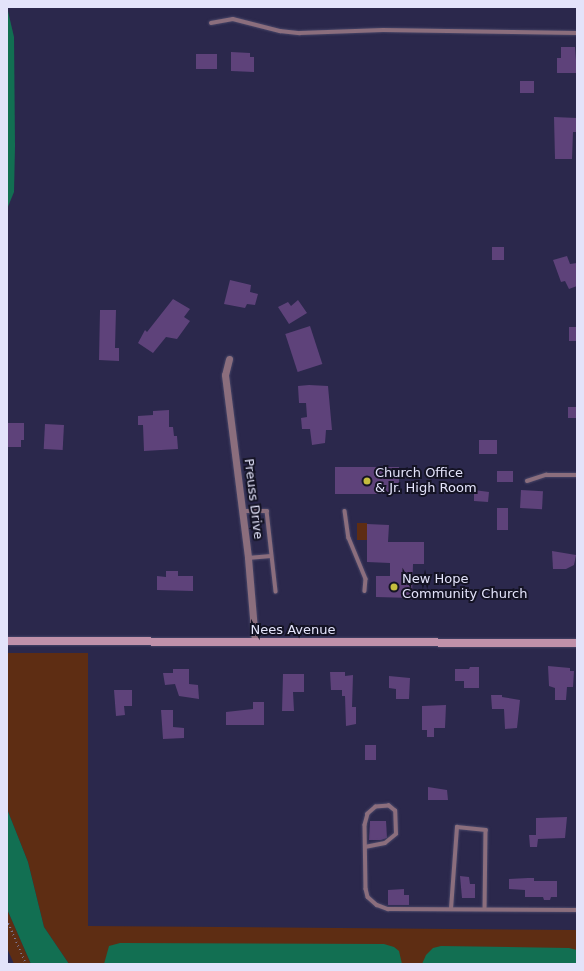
<!DOCTYPE html>
<html>
<head>
<meta charset="utf-8">
<style>
  body { margin:0 }
  #map { position:relative; width:584px; height:971px; overflow:hidden; background:#2b284c; font-family:"DejaVu Sans",sans-serif }
  div>[style] { position:absolute }
  .green>* { inset:0; background:#5e2d13; transform-origin:0 0 }
  .water>* { inset:0; background:#126f52 }
  .building>* { inset:0; background:#5e427a; transform-origin:0 0 }
  .path>* { height:1.5px; margin-top:-0.75px; transform-origin:0; background:repeating-linear-gradient(90deg,#7b7998 0 1px,transparent 0 4px) }
  .roads { filter:drop-shadow(0 0 1px #484668) drop-shadow(0 0 1px #484668) }
  .lane>* { height:3.5px; margin:-1.75px; padding:0 1.75px; transform-origin:1.75px; border-radius:1.75px; background:#8b6e7d }
  .street>* { height:7px; margin:-3.5px; padding:0 3.5px; transform-origin:3.5px; border-radius:3.5px; background:#8b6e7d }
  .secondary>* { height:8px; margin:-4px; padding:0 4px; transform-origin:4px; border-radius:4px; background:#c091aa }
  .dots>* { width:11px; height:11px; translate:-50% -50%; box-sizing:border-box; border:2px solid #141324; border-radius:50% }
  span { translate:-50% -50%; white-space:nowrap; text-align:center; line-height:1.15; -webkit-text-stroke:4px #141324; paint-order:stroke }
  .poi-label { font-size:13px; color:#e3e3fa }
  .left { translate:0 -50%; text-align:left }
  .street-label { font-size:13px; color:#e3e3fa }
  .frame { position:absolute; inset:0; border:8px solid #e3e3fa; pointer-events:none }
</style>
</head>
<body>
<div id="map">
  <div class="green">
    <div style="left:357px;top:523px;width:10px;height:17px"></div>
    <div style="clip-path:polygon(7px 653px,88px 653px,88px 926px,577px 930px,577px 964px,69px 964px,44px 927px,28px 862px,7px 809px)"></div>
    <div style="clip-path:polygon(7px 909px,30px 962px,31px 964px,14px 964px,7px 948px)"></div>
  </div>
  <div class="water">
    <div style="clip-path:polygon(7px 7px,14px 37px,15px 146px,14px 192px,7px 209px)"></div>
    <div style="clip-path:polygon(7px 809px,28px 862px,44px 927px,69px 964px,31px 964px,7px 909px)"></div>
    <div style="clip-path:polygon(120px 943px,384px 944px,394px 947px,399px 951px,402px 964px,104px 964px,109px 946px)"></div>
    <div style="clip-path:polygon(441px 946px,569px 948px,577px 950px,577px 964px,422px 964px,426px 955px,433px 948px)"></div>
  </div>
  <div class="building">
    <div style="clip-path:polygon(561px 47px,575px 47px,577px 73px,557px 73px,557px 58px,561px 58px)"></div>
    <div style="clip-path:polygon(231px 52px,250px 53px,250px 57px,254px 57px,254px 72px,231px 71px)"></div>
    <div style="left:196px;top:54px;width:21px;height:15px"></div>
    <div style="left:520px;top:81px;width:14px;height:12px"></div>
    <div style="clip-path:polygon(554px 117px,577px 118px,577px 132px,573px 132px,572px 159px,555px 159px)"></div>
    <div style="left:492px;top:247px;width:12px;height:13px"></div>
    <div style="clip-path:polygon(567px 256px,570px 264px,577px 263px,577px 286px,569px 289px,565px 281px,561px 282px,553px 260px)"></div>
    <div style="clip-path:polygon(230px 280px,251px 285px,250px 292px,258px 294px,255px 305px,247px 304px,245px 308px,224px 304px)"></div>
    <div style="clip-path:polygon(173px 299px,190px 309px,184px 317px,190px 321px,177px 339px,166px 337px,153px 353px,138px 343px,145px 330px,147px 332px)"></div>
    <div style="clip-path:polygon(298px 300px,307px 313px,289px 324px,278px 307px,288px 302px,291px 306px)"></div>
    <div style="clip-path:polygon(100px 310px,116px 310px,115px 348px,119px 348px,119px 361px,99px 360px)"></div>
    <div style="left:310px;top:326px;width:40px;height:26px;rotate:72deg"></div>
    <div style="left:569px;top:327px;width:8px;height:14px"></div>
    <div style="clip-path:polygon(309px 385px,328px 386px,332px 430px,326px 430px,325px 443px,312px 445px,310px 429px,302px 429px,301px 418px,307px 417px,306px 403px,299px 403px,298px 386px)"></div>
    <div style="left:568px;top:407px;width:9px;height:11px"></div>
    <div style="clip-path:polygon(169px 410px,169px 427px,173px 427px,174px 436px,177px 436px,178px 449px,144px 451px,143px 425px,138px 425px,138px 416px,153px 415px,153px 411px)"></div>
    <div style="clip-path:polygon(7px 423px,24px 423px,24px 440px,21px 440px,21px 447px,7px 447px)"></div>
    <div style="left:45px;top:424px;width:19px;height:25px;rotate:3deg"></div>
    <div style="left:497px;top:440px;width:14px;height:18px;rotate:90deg"></div>
    <div style="left:335px;top:467px;width:64px;height:27px"></div>
    <div style="left:497px;top:471px;width:16px;height:11px"></div>
    <div style="clip-path:polygon(474px 490px,489px 492px,488px 502px,474px 501px)"></div>
    <div style="left:521px;top:490px;width:22px;height:18px;rotate:3deg"></div>
    <div style="left:497px;top:508px;width:11px;height:22px"></div>
    <div style="clip-path:polygon(367px 524px,389px 525px,388px 542px,424px 542px,424px 564px,413px 564px,412px 598px,376px 597px,376px 576px,390px 576px,390px 563px,367px 562px)"></div>
    <div style="clip-path:polygon(552px 551px,576px 555px,574px 565px,566px 569px,553px 569px)"></div>
    <div style="clip-path:polygon(166px 571px,178px 571px,178px 576px,193px 576px,193px 591px,157px 590px,157px 576px,166px 577px)"></div>
    <div style="clip-path:polygon(548px 666px,570px 668px,570px 671px,574px 671px,573px 687px,567px 687px,566px 700px,555px 700px,555px 688px,549px 686px)"></div>
    <div style="clip-path:polygon(470px 667px,479px 667px,479px 688px,464px 688px,464px 681px,455px 681px,455px 669px,469px 669px)"></div>
    <div style="clip-path:polygon(173px 669px,189px 669px,189px 684px,198px 685px,199px 699px,179px 696px,175px 684px,165px 685px,163px 673px,173px 673px)"></div>
    <div style="clip-path:polygon(330px 672px,345px 672px,345px 676px,353px 675px,352px 707px,356px 707px,356px 724px,346px 726px,345px 696px,342px 696px,342px 690px,331px 690px)"></div>
    <div style="clip-path:polygon(283px 674px,304px 674px,304px 692px,293px 692px,294px 711px,282px 711px)"></div>
    <div style="clip-path:polygon(389px 676px,410px 678px,409px 699px,396px 699px,396px 689px,389px 688px)"></div>
    <div style="clip-path:polygon(114px 690px,132px 690px,132px 706px,124px 706px,125px 715px,116px 716px)"></div>
    <div style="clip-path:polygon(491px 695px,502px 695px,502px 697px,520px 700px,517px 728px,505px 729px,504px 709px,492px 709px)"></div>
    <div style="clip-path:polygon(253px 702px,264px 702px,264px 725px,226px 725px,226px 712px,253px 709px)"></div>
    <div style="clip-path:polygon(446px 705px,445px 728px,434px 728px,434px 737px,427px 737px,427px 730px,422px 730px,422px 706px)"></div>
    <div style="clip-path:polygon(161px 710px,173px 710px,173px 727px,184px 728px,184px 738px,163px 739px)"></div>
    <div style="left:365px;top:745px;width:11px;height:15px"></div>
    <div style="clip-path:polygon(428px 787px,447px 790px,448px 800px,428px 800px)"></div>
    <div style="clip-path:polygon(567px 817px,565px 838px,538px 839px,537px 847px,530px 847px,529px 835px,536px 835px,536px 818px)"></div>
    <div style="clip-path:polygon(370px 821px,386px 821px,387px 838px,381px 840px,369px 840px)"></div>
    <div style="clip-path:polygon(460px 876px,469px 877px,470px 884px,475px 884px,475px 898px,462px 898px)"></div>
    <div style="clip-path:polygon(528px 878px,534px 878px,534px 881px,557px 881px,557px 897px,551px 897px,550px 900px,544px 900px,543px 897px,525px 897px,525px 890px,509px 889px,509px 879px)"></div>
    <div style="clip-path:polygon(404px 889px,404px 895px,409px 895px,409px 905px,388px 905px,388px 890px)"></div>
  </div>
  <div class="path">
    <div style="left:7px;top:920px;width:48px;rotate:66.6deg"></div>
  </div>
  <div class="roads">
    <div class="lane">
      <div style="left:211px;top:23px;width:22px;rotate:-10deg"></div>
      <div style="left:233px;top:19px;width:49px;rotate:14.3deg"></div>
      <div style="left:280px;top:31px;width:20px;rotate:6deg"></div>
      <div style="left:300px;top:33px;width:83px;rotate:-2.1deg"></div>
      <div style="left:383px;top:30px;width:194px;rotate:0.9deg"></div>
      <div style="left:527px;top:481px;width:20px;rotate:-18deg"></div>
      <div style="left:546px;top:475px;width:31px"></div>
      <div style="left:242px;top:511px;width:25px"></div>
      <div style="left:267px;top:511px;width:81px;rotate:83.6deg"></div>
      <div style="left:345px;top:511px;width:27px;rotate:82deg"></div>
      <div style="left:349px;top:538px;width:44px;rotate:67.5deg"></div>
      <div style="left:366px;top:579px;width:12px;rotate:95deg"></div>
      <div style="left:248px;top:558px;width:23px;rotate:-5deg"></div>
      <div style="left:365px;top:847px;width:20px;rotate:-11deg"></div>
      <div style="left:385px;top:843px;width:14px;rotate:-39deg"></div>
      <div style="left:396px;top:834px;width:23px;rotate:-92deg"></div>
      <div style="left:395px;top:811px;width:8px;rotate:-140deg"></div>
      <div style="left:389px;top:806px;width:13px;rotate:176deg"></div>
      <div style="left:376px;top:807px;width:11px;rotate:139deg"></div>
      <div style="left:368px;top:814px;width:11px;rotate:105deg"></div>
      <div style="left:365px;top:825px;width:64px;rotate:89.1deg"></div>
      <div style="left:366px;top:889px;width:8px;rotate:76deg"></div>
      <div style="left:368px;top:897px;width:12px;rotate:42deg"></div>
      <div style="left:377px;top:905px;width:12px;rotate:20deg"></div>
      <div style="left:388px;top:909px;width:189px;rotate:0.3deg"></div>
      <div style="left:451px;top:909px;width:82px;rotate:-85.8deg"></div>
      <div style="left:457px;top:827px;width:29px;rotate:6deg"></div>
      <div style="left:486px;top:830px;width:79px;rotate:90.7deg"></div>
    </div>
    <div class="street">
      <div style="left:229px;top:359px;width:16px;rotate:104deg"></div>
      <div style="left:225px;top:375px;width:184px;rotate:82.8deg"></div>
      <div style="left:248px;top:558px;width:84px;rotate:85.2deg"></div>
    </div>
    <div class="secondary">
      <div style="left:7px;top:641px;width:570px;rotate:0.2deg"></div>
    </div>
  </div>
  <div class="dots">
    <div style="left:367px;top:481px;background:#c4bc3e"></div>
    <div style="left:394px;top:587px;background:#c4bc3e"></div>
  </div>
  <div class="poi-label">
    <span class="left" style="left:375px;top:481px">Church Office<br>&amp; Jr. High Room</span>
    <span class="left" style="left:402px;top:587px">New Hope<br>Community Church</span>
  </div>
  <div class="street-label">
    <span style="left:253px;top:499px;rotate:83deg">Preuss Drive</span>
    <span style="left:293px;top:630px">Nees Avenue</span>
  </div>
  <div class="frame"></div>
</div>
</body>
</html>
